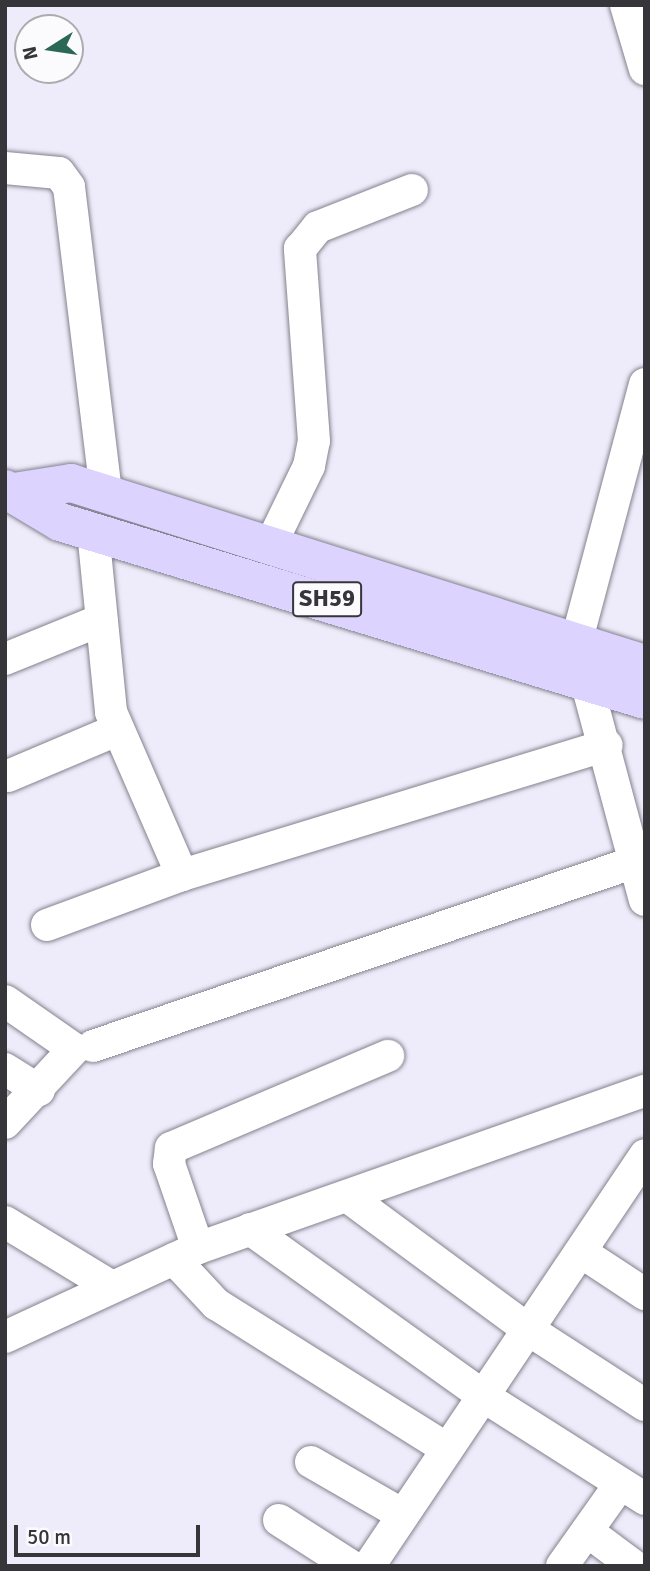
<!DOCTYPE html>
<html>
<head>
<meta charset="utf-8">
<style>
  body { margin:0 }
  #map { position:relative; width:650px; height:1571px; overflow:hidden; background:#eeecfa; font-family:Signika,sans-serif }
  div>[style] { position:absolute }
  .roads { filter:drop-shadow(0 0 2px #84828e) drop-shadow(0 0 2px #84828e) }
  .minor>* { height:32px; margin:-16px; padding:0 16px; transform-origin:16px; border-radius:16px; background:#fff }
  .major>* { height:38px; margin:-19px; padding:0 19px; transform-origin:19px; border-radius:19px; background:#dcd3fe }
  span { translate:-50% -50%; white-space:nowrap; text-align:center; line-height:1.15; -webkit-text-stroke:7px #fbfbfe; paint-order:stroke }
  .shield-label span { padding:2px 5px; background:#fbfbfe; border:2px solid; border-radius:5px; -webkit-text-stroke-width:0 }
  .shield-label { font-size:24px; color:#35353a; font-weight:700 }
  .frame { position:absolute; inset:0; border:7px solid #35353a; pointer-events:none }
  .north { position:absolute; left:14px; top:14px; width:70px; height:70px; box-sizing:border-box; background:#fbfbfe; border:2px solid #acacb0; border-radius:50%; rotate:258deg; font-size:19px; font-weight:700; line-height:28px; text-align:center; color:#35353a }
  .north::after { content:''; display:block; margin:auto; width:24px; height:32px; background:#2b6854; clip-path:polygon(50% 0,100% 100%,50% 72%,0 100%) }
  .scale { position:absolute; left:14px; top:1525px; width:186px; height:32px; box-sizing:border-box; border:4px solid #35353a; border-top:0; padding-left:9px; font-size:21px; line-height:24px; white-space:nowrap; color:#35353a; -webkit-text-stroke:5px #fbfbfe; paint-order:stroke }
</style>
</head>
<body>
<div id="map">
  <div class="roads">
    <div class="minor">
      <div style="left:626px;top:5px;width:67px;rotate:73.5deg"></div>
      <div style="left:5px;top:168px;width:54px;rotate:5.3deg"></div>
      <div style="left:59px;top:173px;width:17px;rotate:54deg"></div>
      <div style="left:69px;top:187px;width:309px;rotate:83.1deg"></div>
      <div style="left:645px;top:384px;width:268px;rotate:104.9deg"></div>
      <div style="left:576px;top:643px;width:266px;rotate:75deg"></div>
      <div style="left:93px;top:531px;width:182px;rotate:84.3deg"></div>
      <div style="left:111px;top:712px;width:178px;rotate:66.5deg"></div>
      <div style="left:270px;top:546px;width:89px;rotate:-64deg"></div>
      <div style="left:309px;top:466px;width:25px;rotate:-79deg"></div>
      <div style="left:314px;top:441px;width:193px;rotate:-94.2deg"></div>
      <div style="left:300px;top:249px;width:28px;rotate:-51deg"></div>
      <div style="left:318px;top:227px;width:101px;rotate:-21.5deg"></div>
      <div style="left:5px;top:659px;width:104px;rotate:-22.1deg"></div>
      <div style="left:8px;top:776px;width:118px;rotate:-22.9deg"></div>
      <div style="left:47px;top:925px;width:144px;rotate:-20.3deg"></div>
      <div style="left:182px;top:875px;width:444px;rotate:-17deg"></div>
      <div style="left:5px;top:1001px;width:84px;rotate:34.8deg"></div>
      <div style="left:74px;top:1049px;width:101px;rotate:133deg"></div>
      <div style="left:93px;top:1046px;width:572px;rotate:-18.75deg"></div>
      <div style="left:5px;top:1069px;width:40px;rotate:32deg"></div>
      <div style="left:347px;top:1196px;width:226px;rotate:36.4deg"></div>
      <div style="left:529px;top:1330px;width:138px;rotate:32.9deg"></div>
      <div style="left:5px;top:1222px;width:125px;rotate:31.3deg"></div>
      <div style="left:250px;top:1229px;width:287px;rotate:35.6deg"></div>
      <div style="left:483px;top:1396px;width:192px;rotate:32.4deg"></div>
      <div style="left:198px;top:1248px;width:89px;rotate:-109deg"></div>
      <div style="left:169px;top:1164px;width:16px;rotate:-83deg"></div>
      <div style="left:171px;top:1148px;width:236px;rotate:-23deg"></div>
      <div style="left:581px;top:1252px;width:77px;rotate:33.3deg"></div>
      <div style="left:174px;top:1259px;width:62px;rotate:47deg"></div>
      <div style="left:216px;top:1304px;width:273px;rotate:32.1deg"></div>
      <div style="left:5px;top:1337px;width:213px;rotate:-24.8deg"></div>
      <div style="left:198px;top:1248px;width:474px;rotate:-19.4deg"></div>
      <div style="left:311px;top:1462px;width:106px;rotate:29.9deg"></div>
      <div style="left:279px;top:1520px;width:85px;rotate:32.6deg"></div>
      <div style="left:587px;top:1531px;width:59px;rotate:36.7deg"></div>
      <div style="left:369px;top:1566px;width:495px;rotate:-56.1deg"></div>
      <div style="left:562px;top:1566px;width:100px;rotate:-54.7deg"></div>
    </div>
    <div class="major">
      <div style="left:5px;top:489px;width:64px;rotate:31deg"></div>
      <div style="left:60px;top:522px;width:611px;rotate:16.92deg"></div>
      <div style="left:14px;top:492px;width:58px;rotate:-9deg"></div>
      <div style="left:71px;top:483px;width:602px;rotate:17.5deg"></div>
    </div>
  </div>
  <div class="shield-label">
    <span style="left:327px;top:599px">SH59</span>
  </div>
  <div class="frame"></div>
  <div class="north">N</div>
  <div class="scale">50 m</div>
</div>
</body>
</html>
